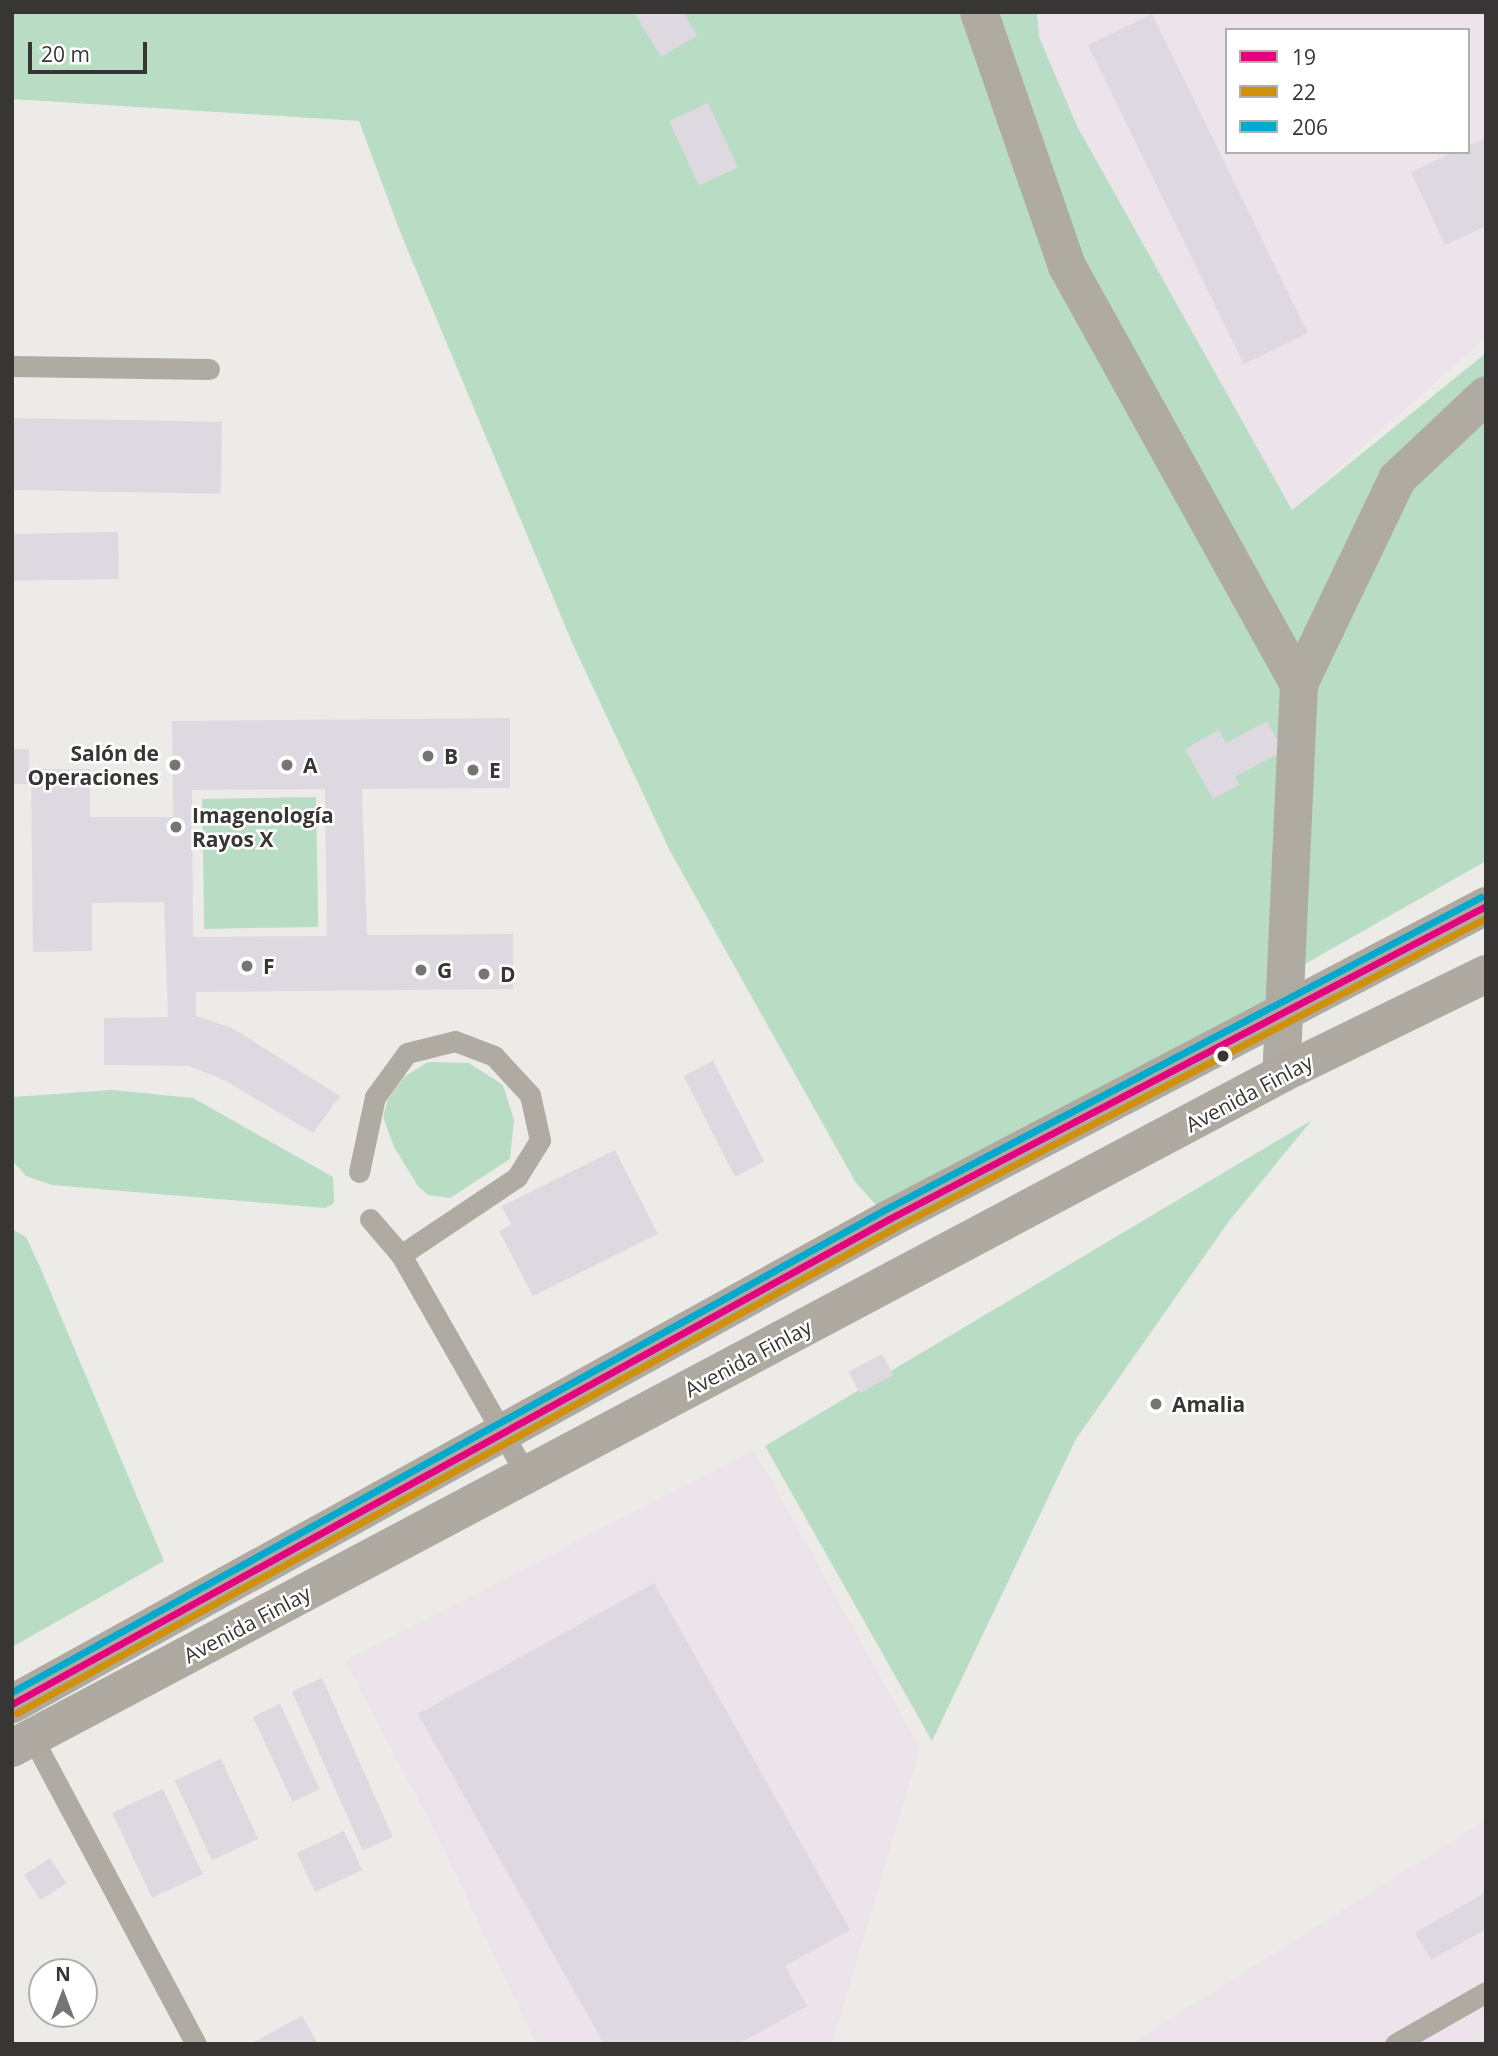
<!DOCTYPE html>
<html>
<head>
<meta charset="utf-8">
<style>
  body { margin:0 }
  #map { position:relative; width:1498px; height:2056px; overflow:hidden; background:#edebe8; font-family:"Open Sans",sans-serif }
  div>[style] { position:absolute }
  .industrial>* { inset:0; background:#ece3eb }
  .green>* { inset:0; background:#b9dcc4; transform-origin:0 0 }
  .building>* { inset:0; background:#ded8e1; transform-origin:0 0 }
  .service>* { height:21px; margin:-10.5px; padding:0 10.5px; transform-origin:10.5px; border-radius:10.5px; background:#afaaa2 }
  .minor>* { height:38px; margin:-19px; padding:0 19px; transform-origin:19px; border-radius:19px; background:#afaaa2 }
  .trunk>* { height:38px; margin:-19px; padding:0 19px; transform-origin:19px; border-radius:19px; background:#aeaaa2 }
  .bus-1>* { height:7px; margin:-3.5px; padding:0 3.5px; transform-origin:3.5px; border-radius:3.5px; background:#e5007d }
  .bus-2>* { height:7px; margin:-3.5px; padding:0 3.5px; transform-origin:3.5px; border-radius:3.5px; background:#d1900a }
  .bus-3>* { height:7px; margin:-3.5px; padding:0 3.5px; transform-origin:3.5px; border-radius:3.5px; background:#00a9ce }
  .dots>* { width:19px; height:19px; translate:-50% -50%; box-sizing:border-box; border:4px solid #fff; border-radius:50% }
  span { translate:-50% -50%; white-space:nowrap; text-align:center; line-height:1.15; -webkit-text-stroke:5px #fff; paint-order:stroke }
  .poi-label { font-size:21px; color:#373634; font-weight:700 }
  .right { translate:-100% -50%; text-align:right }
  .left { translate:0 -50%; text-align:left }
  .street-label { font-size:21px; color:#373634 }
  .frame { position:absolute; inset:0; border:14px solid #373634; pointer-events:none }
  .legend { position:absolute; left:1225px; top:28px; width:245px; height:126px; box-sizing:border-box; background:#fff; border:2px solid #afafae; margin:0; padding:9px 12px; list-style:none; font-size:21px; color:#373634 }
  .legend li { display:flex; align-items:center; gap:14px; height:35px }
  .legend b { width:35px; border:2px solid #afafae }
  .north { position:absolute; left:28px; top:1958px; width:70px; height:70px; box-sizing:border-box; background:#fff; border:2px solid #afafae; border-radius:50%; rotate:0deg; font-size:19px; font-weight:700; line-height:28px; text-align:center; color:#373634 }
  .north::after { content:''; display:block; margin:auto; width:24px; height:32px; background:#777573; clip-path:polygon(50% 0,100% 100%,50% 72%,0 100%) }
  .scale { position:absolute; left:28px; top:42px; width:119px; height:32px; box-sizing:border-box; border:4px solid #373634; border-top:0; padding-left:9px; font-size:21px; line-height:24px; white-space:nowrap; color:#373634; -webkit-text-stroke:5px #fff; paint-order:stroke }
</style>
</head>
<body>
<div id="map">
  <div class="industrial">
    <div style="clip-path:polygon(evenodd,1037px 12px,1486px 12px,1486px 337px,1292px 510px,1077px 126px,1039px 37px,1037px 12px,1227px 30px,1468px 30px,1468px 152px,1227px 152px,1227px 30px)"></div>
    <div style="clip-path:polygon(754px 1450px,920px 1748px,832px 2044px,536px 2044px,440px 1841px,345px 1661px)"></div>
    <div style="clip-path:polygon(1486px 1820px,1486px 2044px,1130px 2044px)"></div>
  </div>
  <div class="green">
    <div style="clip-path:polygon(12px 12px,1037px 12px,1039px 37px,1077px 126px,1292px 510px,1486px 353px,1486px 861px,1284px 976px,1283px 1011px,889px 1219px,856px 1183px,670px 851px,574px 647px,401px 234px,359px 121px,12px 99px)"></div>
    <div style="left:316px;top:797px;width:130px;height:114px;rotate:89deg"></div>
    <div style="clip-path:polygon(428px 1062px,469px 1063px,503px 1085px,514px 1120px,510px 1159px,450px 1198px,428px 1195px,418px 1186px,394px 1147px,383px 1117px,388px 1099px,404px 1077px)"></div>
    <div style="clip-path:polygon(112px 1090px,193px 1098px,333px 1177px,334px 1203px,325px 1208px,52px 1185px,26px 1176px,12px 1160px,13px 1097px)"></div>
    <div style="clip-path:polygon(1312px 1120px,1229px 1221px,1076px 1439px,932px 1741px,765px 1446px)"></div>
    <div style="clip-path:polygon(12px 1229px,26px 1237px,40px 1267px,164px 1561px,12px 1647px)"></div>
  </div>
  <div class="building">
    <div style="clip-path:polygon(634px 12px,683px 12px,697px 36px,661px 57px)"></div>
    <div style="left:1152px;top:14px;width:355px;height:71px;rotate:64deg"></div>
    <div style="left:708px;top:103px;width:71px;height:43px;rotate:65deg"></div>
    <div style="clip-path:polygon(1486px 138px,1486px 226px,1445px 245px,1411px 172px,1454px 152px,1468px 152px,1468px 146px)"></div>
    <div style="left:12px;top:418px;width:210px;height:72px;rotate:1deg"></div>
    <div style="left:118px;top:532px;width:47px;height:106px;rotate:89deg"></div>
    <div style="clip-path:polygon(evenodd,510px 718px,510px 788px,362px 789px,367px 935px,513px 934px,513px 989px,196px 992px,196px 1016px,232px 1028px,340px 1096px,313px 1133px,224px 1080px,189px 1066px,104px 1065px,104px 1018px,168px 1017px,164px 902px,92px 903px,92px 951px,33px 952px,31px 769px,90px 769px,90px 817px,173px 817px,172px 721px,510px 718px,325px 789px,327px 936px,193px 937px,192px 790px,325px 789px)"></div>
    <div style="clip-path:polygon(1267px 721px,1283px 751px,1235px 777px,1239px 785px,1213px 799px,1185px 749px,1219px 730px,1226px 743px)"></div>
    <div style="left:12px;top:749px;width:17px;height:35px"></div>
    <div style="left:713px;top:1061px;width:113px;height:33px;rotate:63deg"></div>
    <div style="clip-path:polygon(615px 1150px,658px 1234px,533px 1296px,499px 1231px,511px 1225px,502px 1206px)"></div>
    <div style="left:882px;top:1354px;width:24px;height:38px;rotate:62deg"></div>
    <div style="clip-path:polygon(654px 1583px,850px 1930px,785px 1966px,807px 2006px,738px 2044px,604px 2044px,418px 1714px)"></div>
    <div style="left:322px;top:1678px;width:174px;height:33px;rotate:66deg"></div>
    <div style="left:280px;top:1704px;width:94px;height:30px;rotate:65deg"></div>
    <div style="left:221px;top:1759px;width:88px;height:51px;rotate:65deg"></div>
    <div style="left:163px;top:1789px;width:94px;height:56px;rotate:65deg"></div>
    <div style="left:344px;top:1831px;width:43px;height:52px;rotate:65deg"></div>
    <div style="left:50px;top:1858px;width:30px;height:31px;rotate:57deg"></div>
    <div style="clip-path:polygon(1486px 1892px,1486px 1929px,1431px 1960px,1415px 1933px)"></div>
    <div style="clip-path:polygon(302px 2016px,318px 2044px,255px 2044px,254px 2042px)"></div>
  </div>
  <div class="service">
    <div style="left:12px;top:366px;width:197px;rotate:0.9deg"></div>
    <div style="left:359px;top:1172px;width:77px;rotate:-78deg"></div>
    <div style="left:375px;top:1097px;width:54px;rotate:-54deg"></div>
    <div style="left:407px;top:1053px;width:49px;rotate:-14deg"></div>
    <div style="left:455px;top:1041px;width:42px;rotate:21deg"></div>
    <div style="left:494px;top:1056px;width:53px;rotate:47.3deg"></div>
    <div style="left:530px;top:1095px;width:46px;rotate:77.5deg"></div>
    <div style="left:540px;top:1140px;width:44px;rotate:121.9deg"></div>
    <div style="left:517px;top:1177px;width:140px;rotate:146.1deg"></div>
    <div style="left:370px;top:1219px;width:48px;rotate:49.3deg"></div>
    <div style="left:401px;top:1255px;width:254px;rotate:60.3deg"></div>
    <div style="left:32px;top:1737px;width:348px;rotate:61.9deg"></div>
    <div style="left:1395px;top:2044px;width:105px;rotate:-29.7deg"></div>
  </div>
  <div class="minor">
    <div style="left:979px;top:12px;width:269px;rotate:70.9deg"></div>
    <div style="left:1067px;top:266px;width:478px;rotate:61deg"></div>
    <div style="left:1299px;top:684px;width:390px;rotate:92.6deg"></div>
    <div style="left:1299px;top:684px;width:227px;rotate:-64.4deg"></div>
    <div style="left:1397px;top:479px;width:122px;rotate:-43.3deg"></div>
  </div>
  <div class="trunk">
    <div style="left:12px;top:1704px;width:1002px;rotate:-28.94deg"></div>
    <div style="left:889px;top:1219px;width:674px;rotate:-27.67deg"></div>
    <div style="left:12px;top:1748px;width:1437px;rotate:-27.97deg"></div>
    <div style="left:1281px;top:1074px;width:228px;rotate:-26deg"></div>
  </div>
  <div class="bus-1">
    <div style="left:12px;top:1704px;width:1002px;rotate:-28.94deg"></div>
    <div style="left:889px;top:1219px;width:674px;rotate:-27.67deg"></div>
  </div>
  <div class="bus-2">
    <div style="left:17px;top:1713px;width:1002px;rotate:-28.94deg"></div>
    <div style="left:894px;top:1228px;width:668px;rotate:-27.64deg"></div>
  </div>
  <div class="bus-3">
    <div style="left:12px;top:1692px;width:996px;rotate:-28.93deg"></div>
    <div style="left:884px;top:1210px;width:674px;rotate:-27.67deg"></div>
  </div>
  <div class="dots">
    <div style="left:428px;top:756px;background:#777573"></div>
    <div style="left:175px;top:765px;background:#777573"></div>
    <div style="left:287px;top:765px;background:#777573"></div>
    <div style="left:473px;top:770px;background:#777573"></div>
    <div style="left:176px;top:827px;background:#777573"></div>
    <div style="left:247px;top:966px;background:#777573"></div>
    <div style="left:421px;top:970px;background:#777573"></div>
    <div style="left:484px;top:974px;background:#777573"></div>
    <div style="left:1223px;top:1056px;background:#373634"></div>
    <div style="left:1156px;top:1404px;background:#777573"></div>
  </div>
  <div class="poi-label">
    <span class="right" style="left:159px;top:765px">Salón de<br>Operaciones</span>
    <span class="left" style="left:444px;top:756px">B</span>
    <span class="left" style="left:303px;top:765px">A</span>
    <span class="left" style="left:489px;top:770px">E</span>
    <span class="left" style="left:192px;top:827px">Imagenología<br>Rayos X</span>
    <span class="left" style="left:263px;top:966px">F</span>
    <span class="left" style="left:437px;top:970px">G</span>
    <span class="left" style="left:500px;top:974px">D</span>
    <span class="left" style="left:1172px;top:1404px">Amalia</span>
  </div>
  <div class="street-label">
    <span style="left:1249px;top:1093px;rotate:-28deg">Avenida Finlay</span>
    <span style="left:748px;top:1358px;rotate:-28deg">Avenida Finlay</span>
    <span style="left:247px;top:1624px;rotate:-28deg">Avenida Finlay</span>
  </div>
  <div class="frame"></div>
  <ul class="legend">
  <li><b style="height:9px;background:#e5007d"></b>19</li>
  <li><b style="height:9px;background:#d1900a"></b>22</li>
  <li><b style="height:9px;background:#00a9ce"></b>206</li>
  </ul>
  <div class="north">N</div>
  <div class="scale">20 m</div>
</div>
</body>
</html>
